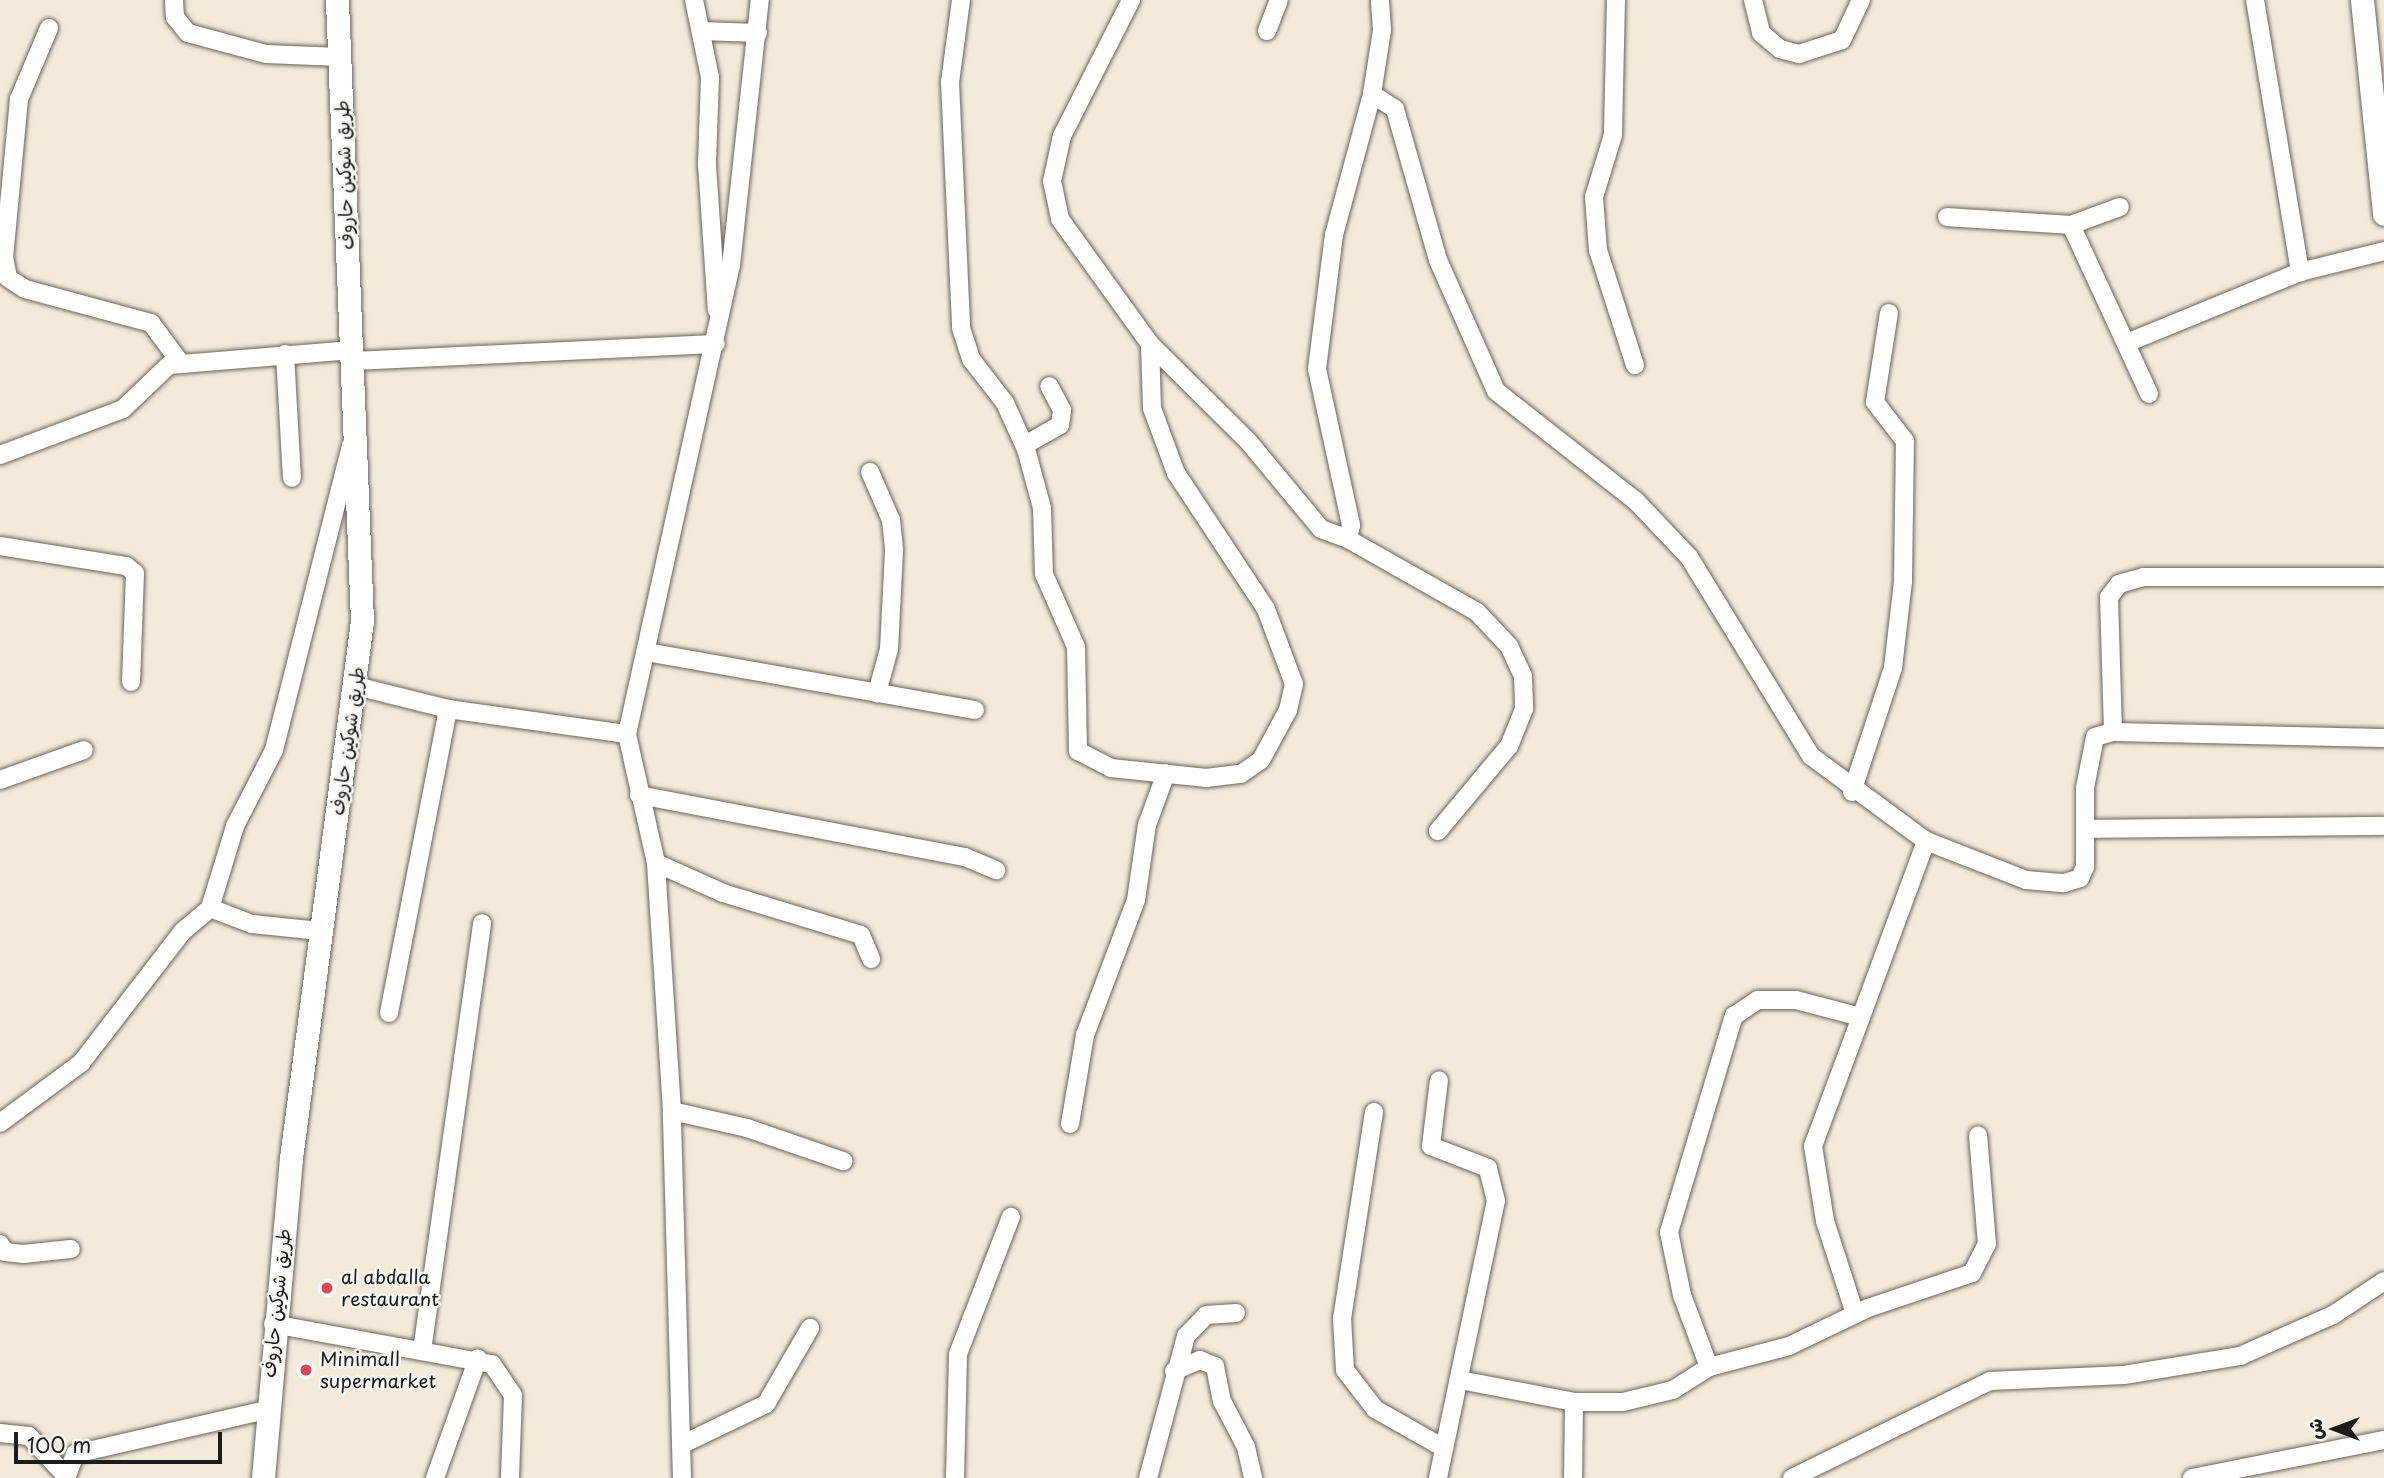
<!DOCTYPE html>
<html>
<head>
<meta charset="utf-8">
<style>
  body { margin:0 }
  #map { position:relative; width:2384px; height:1478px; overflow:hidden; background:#f3ebda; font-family:"Playpen Sans","Playpen Sans Arabic",sans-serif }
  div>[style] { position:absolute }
  .roads { filter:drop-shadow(0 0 2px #67645e) drop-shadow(0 0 2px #67645e) }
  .minor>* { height:18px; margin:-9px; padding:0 9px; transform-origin:9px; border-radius:9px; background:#fff }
  .major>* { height:23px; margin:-11.5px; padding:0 11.5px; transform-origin:11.5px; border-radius:11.5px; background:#fff }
  .dots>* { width:19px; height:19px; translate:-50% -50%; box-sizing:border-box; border:4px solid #f6f6f2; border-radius:50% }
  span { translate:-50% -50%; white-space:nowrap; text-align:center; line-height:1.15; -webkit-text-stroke:5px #f6f6f2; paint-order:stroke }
  .street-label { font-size:19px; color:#1c1c1c }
  .poi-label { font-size:19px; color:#1c1c1c }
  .left { translate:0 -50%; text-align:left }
  .north { position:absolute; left:2300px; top:1394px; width:70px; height:70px; -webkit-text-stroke:5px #f6f6f2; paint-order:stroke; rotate:270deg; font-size:19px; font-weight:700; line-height:28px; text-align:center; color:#1c1c1c }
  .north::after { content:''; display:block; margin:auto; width:24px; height:32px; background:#1c1c1c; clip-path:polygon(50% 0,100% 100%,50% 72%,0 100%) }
  .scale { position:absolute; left:14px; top:1432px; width:208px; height:32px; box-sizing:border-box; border:4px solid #1c1c1c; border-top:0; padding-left:9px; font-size:21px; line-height:24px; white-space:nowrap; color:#1c1c1c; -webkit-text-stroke:5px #f6f6f2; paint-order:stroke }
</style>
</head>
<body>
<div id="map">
  <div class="roads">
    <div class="minor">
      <div style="left:174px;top:0;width:17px;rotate:87deg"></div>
      <div style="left:175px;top:17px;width:21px;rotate:51deg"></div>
      <div style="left:188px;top:33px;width:81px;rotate:15.1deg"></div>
      <div style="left:266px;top:54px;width:74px;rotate:2.3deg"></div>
      <div style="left:694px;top:0;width:79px;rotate:78.3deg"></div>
      <div style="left:710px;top:77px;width:88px;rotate:92deg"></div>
      <div style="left:707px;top:165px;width:145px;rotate:86.1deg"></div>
      <div style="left:961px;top:0;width:83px;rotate:97.6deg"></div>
      <div style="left:950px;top:82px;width:246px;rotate:87.4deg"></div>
      <div style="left:961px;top:328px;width:33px;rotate:72deg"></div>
      <div style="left:971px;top:359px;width:56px;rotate:52.3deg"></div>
      <div style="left:1005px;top:403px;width:51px;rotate:65.5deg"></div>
      <div style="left:1026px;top:449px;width:61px;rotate:74.8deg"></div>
      <div style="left:1042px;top:508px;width:66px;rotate:88.3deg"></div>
      <div style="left:1044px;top:574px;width:80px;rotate:66.3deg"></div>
      <div style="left:1076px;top:647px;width:104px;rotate:88.9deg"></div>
      <div style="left:1078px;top:751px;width:37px;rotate:27deg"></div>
      <div style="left:1111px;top:768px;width:96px;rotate:6deg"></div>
      <div style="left:1206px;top:778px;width:35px;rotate:-7deg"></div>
      <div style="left:1241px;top:774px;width:24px;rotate:-35deg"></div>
      <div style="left:1261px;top:760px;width:57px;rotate:-61.6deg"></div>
      <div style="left:1288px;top:710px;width:27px;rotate:-77deg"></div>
      <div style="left:1294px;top:684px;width:80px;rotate:-110.5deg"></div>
      <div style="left:1266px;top:609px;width:163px;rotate:-123.5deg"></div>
      <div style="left:1176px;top:473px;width:69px;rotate:-110.3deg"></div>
      <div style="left:1152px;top:408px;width:64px;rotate:-91.8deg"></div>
      <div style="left:1131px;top:0;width:153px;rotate:116.9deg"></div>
      <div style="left:1062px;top:136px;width:46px;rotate:102.5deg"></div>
      <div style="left:1052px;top:181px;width:39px;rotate:78deg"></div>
      <div style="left:1060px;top:219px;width:154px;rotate:54.2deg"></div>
      <div style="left:1150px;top:344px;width:138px;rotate:44.7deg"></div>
      <div style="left:1248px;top:441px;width:114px;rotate:50.3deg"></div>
      <div style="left:1321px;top:529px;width:29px;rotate:20deg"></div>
      <div style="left:1348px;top:539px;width:14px;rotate:-78deg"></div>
      <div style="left:1351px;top:525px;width:160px;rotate:-102.3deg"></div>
      <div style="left:1317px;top:369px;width:135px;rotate:-82.8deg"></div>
      <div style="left:1334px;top:235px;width:146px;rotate:-74.9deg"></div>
      <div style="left:1372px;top:94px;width:27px;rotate:33deg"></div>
      <div style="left:1395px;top:109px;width:157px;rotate:74.1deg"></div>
      <div style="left:1438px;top:260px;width:143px;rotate:66.1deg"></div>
      <div style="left:1496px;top:391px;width:178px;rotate:38.2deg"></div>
      <div style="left:1636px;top:501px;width:77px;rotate:46.6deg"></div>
      <div style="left:1689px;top:557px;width:233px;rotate:58.5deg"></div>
      <div style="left:1811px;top:756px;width:143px;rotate:36.5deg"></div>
      <div style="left:1926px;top:841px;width:107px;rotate:21.3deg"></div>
      <div style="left:2026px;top:880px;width:38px;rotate:5deg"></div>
      <div style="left:2064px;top:883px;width:17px;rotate:-17deg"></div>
      <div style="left:2080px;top:878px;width:12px;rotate:-66deg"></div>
      <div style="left:2085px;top:867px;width:79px;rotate:-90deg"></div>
      <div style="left:2085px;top:788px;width:52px;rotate:-78.9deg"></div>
      <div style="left:2095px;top:737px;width:19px;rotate:-16deg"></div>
      <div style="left:2113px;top:732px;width:271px;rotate:1.3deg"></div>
      <div style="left:1616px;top:0;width:135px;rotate:91.3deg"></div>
      <div style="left:1613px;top:135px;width:65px;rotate:107deg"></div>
      <div style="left:1594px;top:197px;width:53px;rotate:85.7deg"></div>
      <div style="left:1598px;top:250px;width:121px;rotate:72.2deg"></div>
      <div style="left:1753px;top:0;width:34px;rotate:76deg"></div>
      <div style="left:1761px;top:33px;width:25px;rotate:40deg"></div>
      <div style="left:1780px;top:49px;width:20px;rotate:15deg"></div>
      <div style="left:1799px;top:54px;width:45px;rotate:-18deg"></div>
      <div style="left:1842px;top:40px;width:44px;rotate:-64.6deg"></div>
      <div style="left:2255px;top:0;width:276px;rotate:80.6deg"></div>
      <div style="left:49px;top:28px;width:77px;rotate:112.9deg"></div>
      <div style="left:19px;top:99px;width:159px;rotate:95.4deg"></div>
      <div style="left:4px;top:257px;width:21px;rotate:79deg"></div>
      <div style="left:8px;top:278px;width:20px;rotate:33deg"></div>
      <div style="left:25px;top:289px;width:131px;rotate:15.1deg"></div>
      <div style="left:151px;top:323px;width:49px;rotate:53.4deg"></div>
      <div style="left:701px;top:31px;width:57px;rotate:2deg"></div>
      <div style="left:1267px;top:31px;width:33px;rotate:-69deg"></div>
      <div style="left:1372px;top:94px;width:65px;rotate:-81.1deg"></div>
      <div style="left:1382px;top:30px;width:30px;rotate:-94deg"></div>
      <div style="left:1947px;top:217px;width:124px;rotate:3.7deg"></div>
      <div style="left:2071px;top:225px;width:186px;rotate:65.2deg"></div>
      <div style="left:2071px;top:225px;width:52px;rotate:-20.2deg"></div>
      <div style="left:2129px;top:342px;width:185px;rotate:-22.3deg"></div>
      <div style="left:2300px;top:272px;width:87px;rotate:-14deg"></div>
      <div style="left:285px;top:354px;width:124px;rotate:86.8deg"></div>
      <div style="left:352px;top:361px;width:364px;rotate:-2.7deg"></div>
      <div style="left:1025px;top:445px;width:40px;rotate:-29.7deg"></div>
      <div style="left:1060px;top:425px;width:15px;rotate:-82deg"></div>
      <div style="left:1062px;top:410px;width:27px;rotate:-118deg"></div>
      <div style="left:0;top:455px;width:131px;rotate:-20.5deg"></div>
      <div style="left:123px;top:409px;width:64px;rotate:-43.7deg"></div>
      <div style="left:169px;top:365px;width:184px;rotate:-4.7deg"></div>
      <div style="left:870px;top:472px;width:52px;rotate:66.4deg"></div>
      <div style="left:891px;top:520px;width:31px;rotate:84deg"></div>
      <div style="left:894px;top:551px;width:98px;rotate:92.9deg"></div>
      <div style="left:889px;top:649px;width:46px;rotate:105.3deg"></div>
      <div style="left:1348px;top:539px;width:148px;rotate:29.5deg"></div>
      <div style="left:1477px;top:612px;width:47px;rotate:46.7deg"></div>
      <div style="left:1509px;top:646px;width:33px;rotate:65deg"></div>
      <div style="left:1523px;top:676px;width:33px;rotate:88deg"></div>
      <div style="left:1524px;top:709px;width:40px;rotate:112deg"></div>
      <div style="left:1509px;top:746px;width:111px;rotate:129.9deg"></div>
      <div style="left:0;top:546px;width:128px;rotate:9deg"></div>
      <div style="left:126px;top:566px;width:11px;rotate:38deg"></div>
      <div style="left:135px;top:573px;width:109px;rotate:92.1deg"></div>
      <div style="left:646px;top:652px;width:334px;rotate:10deg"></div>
      <div style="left:356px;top:686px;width:95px;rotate:14deg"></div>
      <div style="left:448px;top:709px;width:181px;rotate:8deg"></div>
      <div style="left:2113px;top:732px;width:135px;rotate:-91.7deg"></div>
      <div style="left:2109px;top:597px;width:16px;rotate:-52deg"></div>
      <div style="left:2119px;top:584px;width:25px;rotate:-16deg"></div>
      <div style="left:2143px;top:577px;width:241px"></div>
      <div style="left:0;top:780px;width:89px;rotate:-19.7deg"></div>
      <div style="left:1852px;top:792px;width:131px;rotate:-71.7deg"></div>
      <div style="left:1893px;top:668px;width:88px;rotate:-83.4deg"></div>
      <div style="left:1903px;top:581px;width:140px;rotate:-89.2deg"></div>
      <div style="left:1905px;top:441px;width:49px;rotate:-127.6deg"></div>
      <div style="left:1875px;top:402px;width:90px;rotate:-81.1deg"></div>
      <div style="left:639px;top:795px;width:332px;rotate:10.8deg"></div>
      <div style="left:965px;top:857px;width:34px;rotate:23deg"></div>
      <div style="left:2086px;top:829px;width:298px;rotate:-0.6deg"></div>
      <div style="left:656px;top:863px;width:73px;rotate:24.1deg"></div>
      <div style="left:723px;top:893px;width:144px;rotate:16.9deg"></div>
      <div style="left:861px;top:935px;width:26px;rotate:67deg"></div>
      <div style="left:210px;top:908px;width:86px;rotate:-73deg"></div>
      <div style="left:235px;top:826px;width:85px;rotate:-62.8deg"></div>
      <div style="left:274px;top:750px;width:315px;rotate:-75.8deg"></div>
      <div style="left:389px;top:1013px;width:310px;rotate:-79deg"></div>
      <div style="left:1861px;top:1017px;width:188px;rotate:-69.7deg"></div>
      <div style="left:672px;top:1111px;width:77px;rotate:12.8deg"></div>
      <div style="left:747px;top:1128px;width:102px;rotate:19deg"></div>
      <div style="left:1374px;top:1112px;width:208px;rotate:98.8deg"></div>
      <div style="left:1342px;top:1318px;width:52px;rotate:86.7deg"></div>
      <div style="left:1345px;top:1370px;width:49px;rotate:52.4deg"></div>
      <div style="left:1375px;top:1409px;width:77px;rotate:29.6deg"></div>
      <div style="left:0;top:1123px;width:101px;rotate:-36.5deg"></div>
      <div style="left:81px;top:1063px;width:167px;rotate:-52.3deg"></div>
      <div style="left:183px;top:931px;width:35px;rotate:-40deg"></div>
      <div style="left:210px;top:908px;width:45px;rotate:20.9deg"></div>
      <div style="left:252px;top:924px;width:68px;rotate:5.9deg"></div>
      <div style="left:1070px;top:1124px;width:90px;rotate:-80.4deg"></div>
      <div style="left:1085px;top:1035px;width:144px;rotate:-69.3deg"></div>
      <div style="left:1136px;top:900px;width:76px;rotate:-81.7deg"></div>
      <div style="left:1147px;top:825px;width:55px;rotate:-69.9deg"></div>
      <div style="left:0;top:1244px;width:9px;rotate:58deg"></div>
      <div style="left:5px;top:1252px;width:18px;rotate:6deg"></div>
      <div style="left:23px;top:1254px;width:48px;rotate:-5.9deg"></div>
      <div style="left:273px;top:1324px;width:223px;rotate:10.4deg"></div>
      <div style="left:492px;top:1364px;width:37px;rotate:56deg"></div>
      <div style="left:513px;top:1395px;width:83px;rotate:92.1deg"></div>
      <div style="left:422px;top:1351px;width:432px;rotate:-82deg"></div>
      <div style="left:1709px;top:1367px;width:83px;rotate:-14.7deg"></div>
      <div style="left:1789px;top:1346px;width:88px;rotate:-25.7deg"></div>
      <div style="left:1868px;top:1308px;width:110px;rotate:-18.6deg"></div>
      <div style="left:1972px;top:1273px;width:33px;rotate:-63deg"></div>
      <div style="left:1987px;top:1244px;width:109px;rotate:-94.7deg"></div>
      <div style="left:1174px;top:1371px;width:28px;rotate:-23deg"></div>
      <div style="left:1200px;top:1360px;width:16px;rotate:22deg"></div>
      <div style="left:1215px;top:1366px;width:36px;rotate:79deg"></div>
      <div style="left:1222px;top:1401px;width:52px;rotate:62.4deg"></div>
      <div style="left:1246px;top:1447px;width:32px;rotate:77deg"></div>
      <div style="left:1460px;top:1380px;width:116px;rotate:10.9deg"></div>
      <div style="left:1574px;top:1402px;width:49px"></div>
      <div style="left:1623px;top:1402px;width:51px;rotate:-13.5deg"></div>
      <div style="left:1673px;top:1390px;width:43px;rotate:-32.6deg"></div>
      <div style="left:1709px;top:1367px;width:77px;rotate:-110.6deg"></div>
      <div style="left:1682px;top:1295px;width:64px;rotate:-101.7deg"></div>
      <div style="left:1669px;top:1232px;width:226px;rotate:-73.3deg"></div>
      <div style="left:1734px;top:1016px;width:29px;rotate:-34deg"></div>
      <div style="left:1758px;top:1000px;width:38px"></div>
      <div style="left:1796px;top:1000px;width:67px;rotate:14.7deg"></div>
      <div style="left:1861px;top:1017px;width:138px;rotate:110.4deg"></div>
      <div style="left:1813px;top:1146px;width:76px;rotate:80.9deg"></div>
      <div style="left:1825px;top:1221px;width:98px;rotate:72.1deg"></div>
      <div style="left:0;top:1433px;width:29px;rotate:6deg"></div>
      <div style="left:29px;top:1436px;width:54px;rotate:47.2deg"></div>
      <div style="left:681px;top:1445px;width:94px;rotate:-25.8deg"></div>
      <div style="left:766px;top:1404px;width:88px;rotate:-59.9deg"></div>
      <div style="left:66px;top:1478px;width:26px;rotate:-69deg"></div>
      <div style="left:75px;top:1454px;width:196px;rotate:-13deg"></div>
      <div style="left:435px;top:1478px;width:127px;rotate:-70.3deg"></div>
      <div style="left:682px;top:1478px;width:367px;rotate:-91.6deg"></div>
      <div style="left:672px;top:1111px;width:249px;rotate:-93.7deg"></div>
      <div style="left:656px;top:863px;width:132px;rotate:-102.7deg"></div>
      <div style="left:627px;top:734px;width:480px;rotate:-77.5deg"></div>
      <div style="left:731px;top:265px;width:267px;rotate:-83.8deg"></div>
      <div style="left:955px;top:1478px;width:124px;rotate:-88.6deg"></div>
      <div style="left:958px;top:1354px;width:147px;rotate:-68.9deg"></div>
      <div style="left:1148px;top:1478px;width:147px;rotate:-75deg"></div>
      <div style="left:1186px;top:1336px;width:29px;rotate:-46deg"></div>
      <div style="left:1206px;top:1315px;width:30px;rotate:-4deg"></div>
      <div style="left:1438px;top:1478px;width:283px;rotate:-78.2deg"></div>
      <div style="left:1496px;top:1201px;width:34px;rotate:-104deg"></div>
      <div style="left:1488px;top:1168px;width:61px;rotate:-158.9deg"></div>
      <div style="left:1431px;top:1146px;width:66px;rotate:-83.1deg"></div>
      <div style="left:1573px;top:1478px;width:76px;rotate:-89.2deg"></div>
      <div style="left:1792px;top:1478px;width:220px;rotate:-26.1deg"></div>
      <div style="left:1990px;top:1381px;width:134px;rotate:-2.6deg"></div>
      <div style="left:2124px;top:1375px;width:118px;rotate:-9.3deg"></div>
      <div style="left:2240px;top:1356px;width:102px;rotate:-23.8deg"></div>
      <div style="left:2333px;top:1315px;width:61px;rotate:-33.7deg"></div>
      <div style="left:2192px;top:1478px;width:196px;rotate:-11.2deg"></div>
    </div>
    <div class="major">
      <div style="left:2362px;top:0;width:215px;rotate:84.1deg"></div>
      <div style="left:263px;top:1478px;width:321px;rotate:-85deg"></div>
      <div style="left:291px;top:1158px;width:542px;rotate:-82.47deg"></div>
      <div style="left:362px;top:621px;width:622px;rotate:-92.31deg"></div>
    </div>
  </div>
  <div class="dots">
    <div style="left:327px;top:1288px;background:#d1495b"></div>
    <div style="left:306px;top:1370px;background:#d1495b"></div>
  </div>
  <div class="street-label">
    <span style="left:344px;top:175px;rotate:-92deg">طريق شوكين حاروف</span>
    <span style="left:347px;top:741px;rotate:-82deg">طريق شوكين حاروف</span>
    <span style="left:276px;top:1303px;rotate:-84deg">طريق شوكين حاروف</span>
  </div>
  <div class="poi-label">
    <span class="left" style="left:341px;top:1288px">al abdalla<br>restaurant</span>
    <span class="left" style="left:320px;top:1370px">Minimall<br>supermarket</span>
  </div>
  <div class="north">ش</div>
  <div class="scale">100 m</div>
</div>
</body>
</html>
